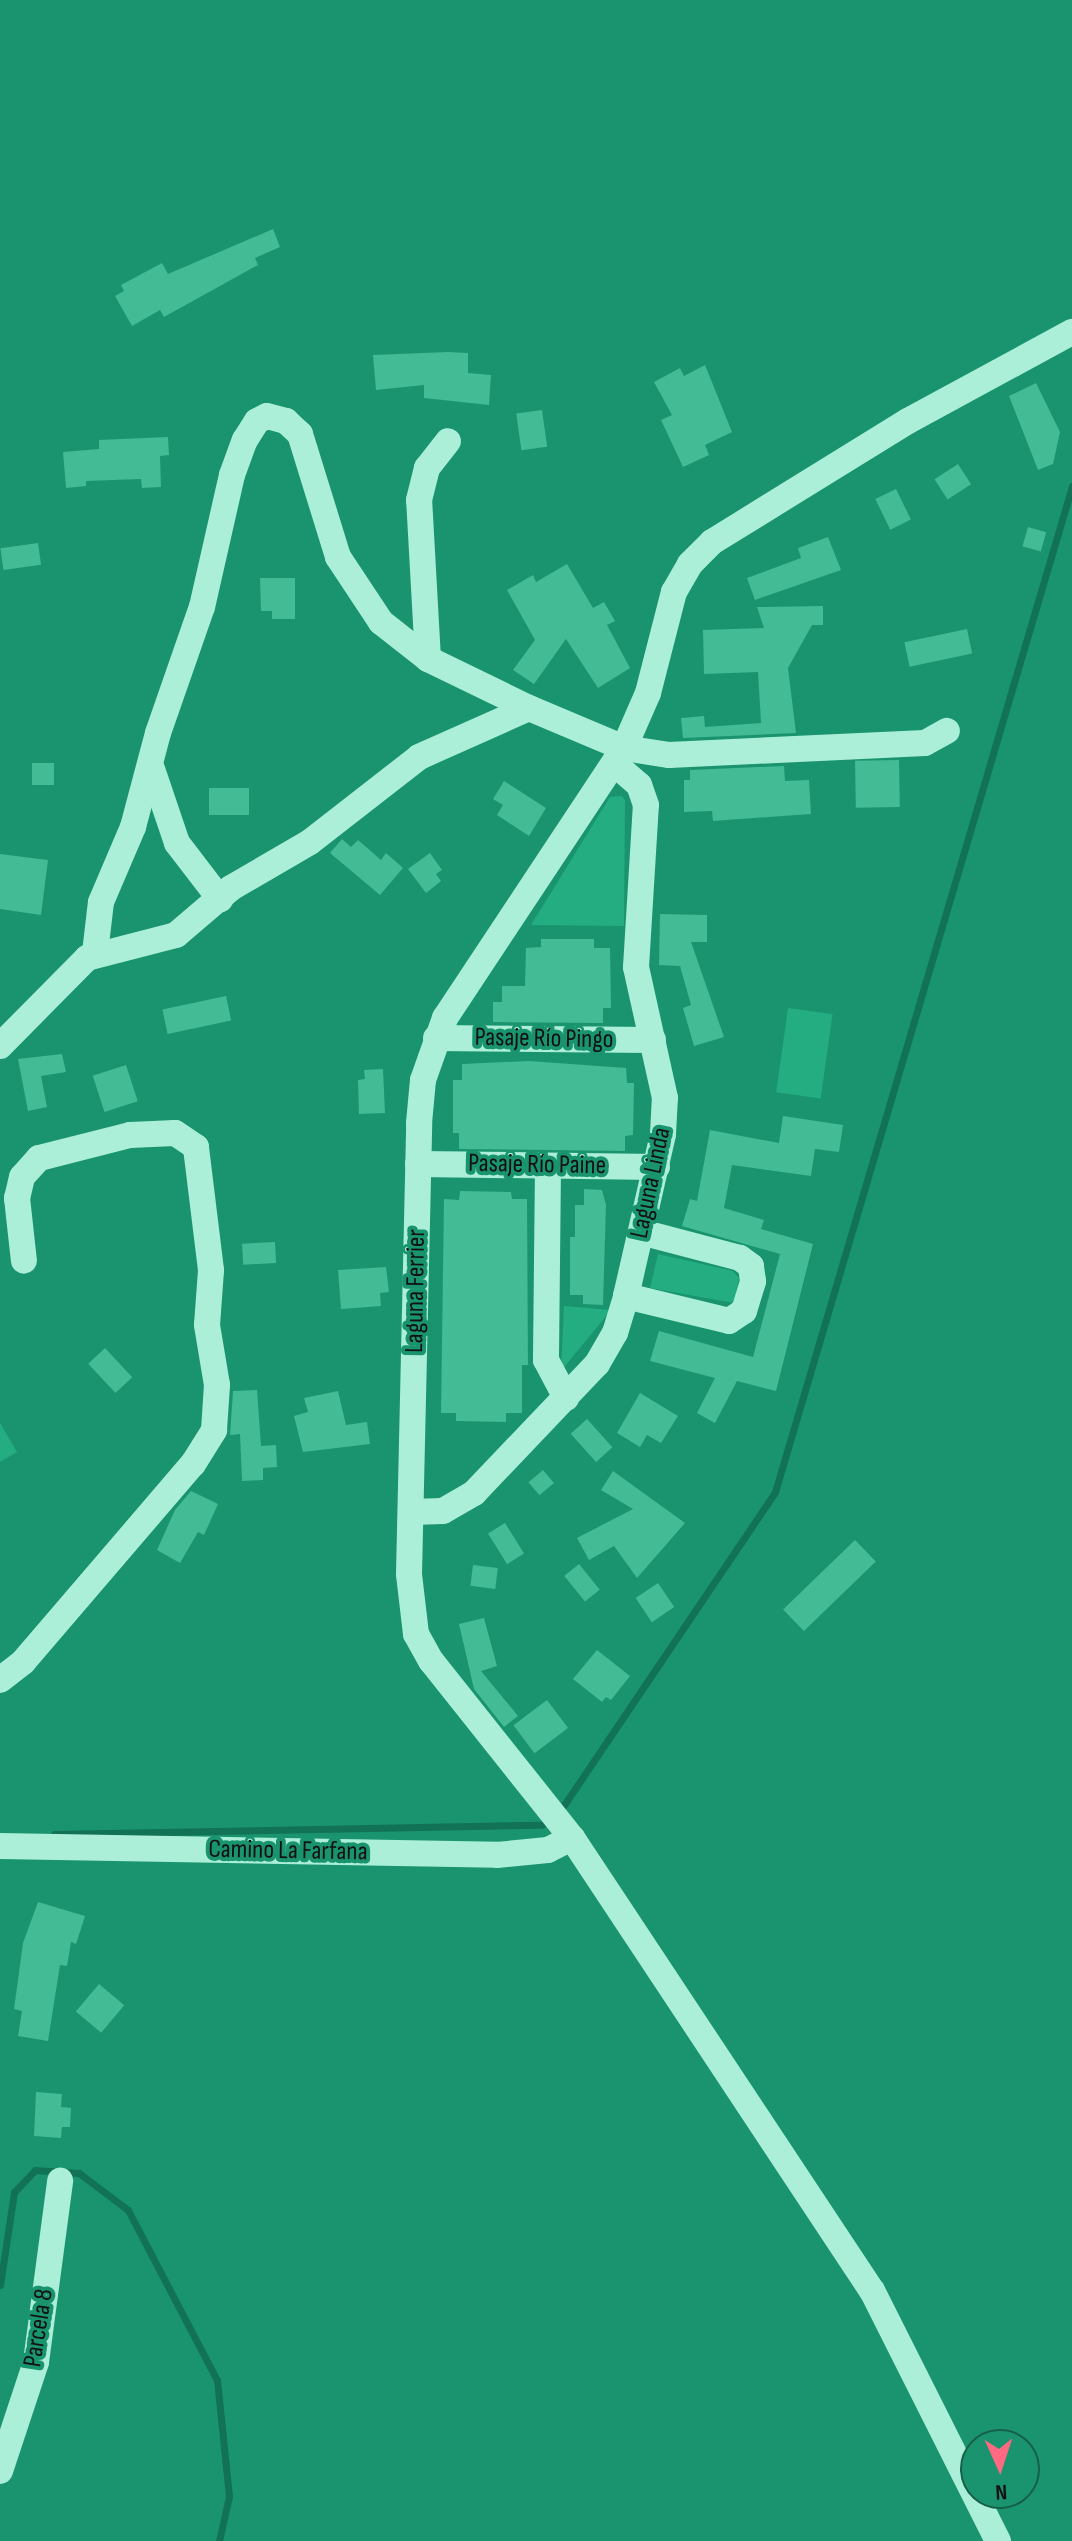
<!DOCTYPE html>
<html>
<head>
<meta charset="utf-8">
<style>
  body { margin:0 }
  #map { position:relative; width:1072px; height:2541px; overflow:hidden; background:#1a946e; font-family:"Sofia Sans Condensed",sans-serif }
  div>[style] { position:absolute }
  .green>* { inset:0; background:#23ad80; transform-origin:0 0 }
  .stream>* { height:7px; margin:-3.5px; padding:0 3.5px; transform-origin:3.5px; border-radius:3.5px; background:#127255 }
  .building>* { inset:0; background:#43bb95; transform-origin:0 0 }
  .street>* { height:26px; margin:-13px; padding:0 13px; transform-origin:13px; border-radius:13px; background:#acefd9 }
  span { translate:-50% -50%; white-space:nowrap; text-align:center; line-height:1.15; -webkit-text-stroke:8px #1a946e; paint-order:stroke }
  .street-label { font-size:26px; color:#111 }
  .north { position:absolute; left:960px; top:2429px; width:80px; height:80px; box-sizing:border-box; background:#1a946e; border:2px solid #166049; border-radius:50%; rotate:177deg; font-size:22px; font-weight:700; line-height:32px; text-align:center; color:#111 }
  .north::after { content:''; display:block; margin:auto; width:28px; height:36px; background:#ff6a82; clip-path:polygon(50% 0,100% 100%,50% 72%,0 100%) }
</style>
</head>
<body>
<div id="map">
  <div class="green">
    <div style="clip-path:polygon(621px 796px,625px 800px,624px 926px,531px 925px,610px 797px)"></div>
    <div style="left:788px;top:1008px;width:45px;height:85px;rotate:8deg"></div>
    <div style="clip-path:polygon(658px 1254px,733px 1271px,739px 1278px,734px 1303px,650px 1288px)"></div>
    <div style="clip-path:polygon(564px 1306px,611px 1310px,561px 1371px)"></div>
    <div style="clip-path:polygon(0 1423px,17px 1452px,0 1462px)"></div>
  </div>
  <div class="stream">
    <div style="left:564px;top:1805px;width:377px;rotate:-56deg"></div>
    <div style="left:775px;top:1492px;width:1049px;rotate:-73.55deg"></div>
    <div style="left:54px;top:1834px;width:488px;rotate:-1.1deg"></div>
    <div style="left:0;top:2285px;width:94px;rotate:-81.4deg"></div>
    <div style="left:14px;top:2192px;width:30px;rotate:-46deg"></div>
    <div style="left:35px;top:2170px;width:44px;rotate:3.9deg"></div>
    <div style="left:79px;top:2173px;width:61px;rotate:37.1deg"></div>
    <div style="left:128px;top:2210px;width:192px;rotate:62.4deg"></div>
    <div style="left:217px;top:2380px;width:117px;rotate:84.1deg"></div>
    <div style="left:229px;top:2496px;width:46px;rotate:102.5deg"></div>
  </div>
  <div class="building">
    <div style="clip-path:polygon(273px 229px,280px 247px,255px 258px,258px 265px,164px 317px,160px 310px,132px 326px,115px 296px,124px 291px,121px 285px,162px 263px,168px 274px)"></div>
    <div style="clip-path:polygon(448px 352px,468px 353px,468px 373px,491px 375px,489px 405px,424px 398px,424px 385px,376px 390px,373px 355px)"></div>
    <div style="clip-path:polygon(705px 365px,732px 432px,705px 445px,709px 455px,683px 467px,661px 420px,672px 415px,654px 382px,680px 368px,684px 376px)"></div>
    <div style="clip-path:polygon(1036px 383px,1060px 432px,1053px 464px,1038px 470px,1009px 396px)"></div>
    <div style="left:542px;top:410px;width:37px;height:26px;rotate:82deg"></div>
    <div style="clip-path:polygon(168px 437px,169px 455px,160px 456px,161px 487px,142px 488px,141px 479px,86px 481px,86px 486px,66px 488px,63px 452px,99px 449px,99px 440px)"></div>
    <div style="left:958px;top:464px;width:24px;height:28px;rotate:57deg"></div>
    <div style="left:896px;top:489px;width:34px;height:23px;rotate:64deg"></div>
    <div style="left:1028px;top:527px;width:19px;height:20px;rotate:16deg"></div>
    <div style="clip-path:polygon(828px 537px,841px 570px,755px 600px,747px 578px,801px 558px,798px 548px)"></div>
    <div style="left:38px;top:543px;width:22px;height:38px;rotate:82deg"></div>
    <div style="clip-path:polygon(567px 564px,593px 608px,604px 602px,615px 621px,607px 625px,630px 668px,598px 688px,566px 639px,534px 684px,513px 670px,535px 640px,507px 590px,533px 575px,536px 582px)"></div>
    <div style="clip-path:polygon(260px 578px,295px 578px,295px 619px,272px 619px,272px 611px,261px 611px)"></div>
    <div style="clip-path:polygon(823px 606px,823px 625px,812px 625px,788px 668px,796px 733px,683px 738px,681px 718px,704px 716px,705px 727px,761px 723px,758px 672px,704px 674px,703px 630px,764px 628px,757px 607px)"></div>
    <div style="left:967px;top:629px;width:25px;height:64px;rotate:78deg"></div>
    <div style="left:899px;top:760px;width:47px;height:44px;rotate:89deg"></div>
    <div style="left:32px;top:763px;width:22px;height:22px"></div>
    <div style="clip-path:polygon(784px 766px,785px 781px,809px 780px,811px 814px,713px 821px,712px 811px,684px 812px,684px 780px,690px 780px,690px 770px)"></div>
    <div style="clip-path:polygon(504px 781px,546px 808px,529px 836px,497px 815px,503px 805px,493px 799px)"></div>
    <div style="left:209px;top:788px;width:40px;height:27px"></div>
    <div style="clip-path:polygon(342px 839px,351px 847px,358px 840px,381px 860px,386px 853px,403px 868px,380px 895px,330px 853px)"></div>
    <div style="clip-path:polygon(430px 853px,442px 870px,436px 874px,441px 881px,426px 893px,408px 869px)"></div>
    <div style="clip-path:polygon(0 854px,48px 860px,41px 915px,0 909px)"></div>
    <div style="clip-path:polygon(660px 914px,707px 915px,707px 942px,691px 942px,724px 1037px,694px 1046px,683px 1008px,691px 1005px,680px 966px,659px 965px)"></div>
    <div style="clip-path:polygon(541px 939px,594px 939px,594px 948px,610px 948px,611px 1008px,603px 1008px,603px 1023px,493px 1022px,493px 1002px,502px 1002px,502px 986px,525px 986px,526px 948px,541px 947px)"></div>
    <div style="left:226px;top:996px;width:25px;height:65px;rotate:78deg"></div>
    <div style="clip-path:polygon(62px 1054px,66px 1072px,41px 1076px,47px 1107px,28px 1111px,18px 1059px)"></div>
    <div style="clip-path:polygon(529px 1061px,626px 1068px,627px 1083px,634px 1083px,633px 1135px,625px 1136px,625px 1151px,459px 1149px,459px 1133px,453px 1133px,453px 1080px,462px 1080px,462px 1064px)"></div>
    <div style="left:126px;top:1065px;width:38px;height:35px;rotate:72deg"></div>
    <div style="clip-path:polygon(383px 1069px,385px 1113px,359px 1114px,358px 1080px,365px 1079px,364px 1070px)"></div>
    <div style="clip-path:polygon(783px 1116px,843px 1125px,839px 1152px,815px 1149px,811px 1176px,732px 1165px,724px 1208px,764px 1220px,761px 1229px,813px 1244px,776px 1391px,737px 1381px,715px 1423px,697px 1413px,715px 1378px,650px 1361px,659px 1331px,753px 1357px,780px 1254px,682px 1226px,690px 1199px,697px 1201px,710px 1130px,779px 1143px)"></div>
    <div style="clip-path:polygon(584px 1189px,602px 1190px,606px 1205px,603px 1305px,583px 1304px,583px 1295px,570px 1295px,570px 1237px,575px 1237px,575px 1205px,584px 1205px)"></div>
    <div style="clip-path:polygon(460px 1191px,511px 1192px,512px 1199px,527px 1199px,528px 1365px,522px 1365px,522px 1413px,506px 1413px,506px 1422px,456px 1421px,456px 1413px,441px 1413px,444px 1199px,459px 1200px)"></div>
    <div style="left:275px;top:1242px;width:21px;height:33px;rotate:87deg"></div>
    <div style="clip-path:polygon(386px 1267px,389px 1292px,380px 1293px,381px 1306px,341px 1309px,338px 1270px)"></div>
    <div style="left:105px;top:1348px;width:40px;height:23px;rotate:47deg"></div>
    <div style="clip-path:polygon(257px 1390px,261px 1446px,276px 1445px,277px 1467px,263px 1468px,263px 1480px,242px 1481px,240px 1434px,230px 1435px,233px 1391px)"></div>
    <div style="clip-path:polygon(338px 1391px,346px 1425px,367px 1422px,370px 1444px,303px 1452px,294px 1416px,308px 1412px,304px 1398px)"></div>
    <div style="clip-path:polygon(640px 1393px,678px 1416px,661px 1443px,647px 1435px,640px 1447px,617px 1433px)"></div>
    <div style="left:587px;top:1419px;width:38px;height:22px;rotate:48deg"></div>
    <div style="left:543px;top:1470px;width:17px;height:19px;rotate:50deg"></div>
    <div style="clip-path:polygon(613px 1471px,685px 1523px,637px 1578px,614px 1546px,589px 1560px,577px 1538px,633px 1509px,601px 1490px)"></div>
    <div style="clip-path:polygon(191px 1491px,218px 1504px,204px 1535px,198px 1532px,180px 1563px,157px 1550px,175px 1510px)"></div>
    <div style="left:505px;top:1523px;width:36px;height:20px;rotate:58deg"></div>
    <div style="left:855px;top:1540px;width:30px;height:100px;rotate:46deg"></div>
    <div style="left:579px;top:1564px;width:33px;height:19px;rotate:51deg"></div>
    <div style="left:473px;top:1565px;width:25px;height:21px;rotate:7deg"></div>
    <div style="left:658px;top:1583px;width:29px;height:27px;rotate:56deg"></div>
    <div style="clip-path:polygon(484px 1618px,497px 1666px,481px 1671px,518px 1716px,504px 1727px,474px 1689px,459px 1624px)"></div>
    <div style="clip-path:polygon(597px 1650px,630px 1676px,611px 1700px,606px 1697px,602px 1702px,573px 1679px)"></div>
    <div style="left:547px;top:1700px;width:35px;height:42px;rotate:53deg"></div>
    <div style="clip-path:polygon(38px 1902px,85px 1916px,76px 1944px,71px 1942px,67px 1966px,60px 1965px,48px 2041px,18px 2036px,22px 2011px,14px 2009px,23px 1943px)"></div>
    <div style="left:99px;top:1984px;width:33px;height:36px;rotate:40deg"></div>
    <div style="clip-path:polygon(36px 2092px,62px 2094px,61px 2107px,71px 2108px,70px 2127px,62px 2127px,61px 2138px,34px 2136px)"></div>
  </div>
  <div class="street">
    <div style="left:428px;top:659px;width:159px;rotate:-93.2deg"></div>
    <div style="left:419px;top:500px;width:33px;rotate:-76deg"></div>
    <div style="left:427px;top:468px;width:34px;rotate:-52deg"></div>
    <div style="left:152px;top:769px;width:78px;rotate:71.3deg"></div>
    <div style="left:177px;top:843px;width:71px;rotate:52.5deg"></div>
    <div style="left:95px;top:953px;width:51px;rotate:-83.3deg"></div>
    <div style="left:101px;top:902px;width:82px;rotate:-66.9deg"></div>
    <div style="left:133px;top:827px;width:97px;rotate:-75.1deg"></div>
    <div style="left:158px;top:733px;width:133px;rotate:-70.8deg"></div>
    <div style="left:202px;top:607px;width:135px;rotate:-77.2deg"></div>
    <div style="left:232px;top:475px;width:37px;rotate:-70deg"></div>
    <div style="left:245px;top:440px;width:22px;rotate:-58deg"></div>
    <div style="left:257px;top:421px;width:11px;rotate:-27deg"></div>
    <div style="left:267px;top:416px;width:20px;rotate:15deg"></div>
    <div style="left:286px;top:421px;width:19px;rotate:43deg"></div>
    <div style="left:300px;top:434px;width:129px;rotate:72.8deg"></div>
    <div style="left:338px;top:557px;width:78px;rotate:56.5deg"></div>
    <div style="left:381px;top:622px;width:60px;rotate:38.2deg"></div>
    <div style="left:428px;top:659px;width:112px;rotate:25.9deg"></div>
    <div style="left:529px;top:708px;width:103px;rotate:22.8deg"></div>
    <div style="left:624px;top:748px;width:46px;rotate:8.8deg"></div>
    <div style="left:669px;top:755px;width:256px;rotate:-2.7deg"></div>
    <div style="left:925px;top:743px;width:25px;rotate:-29deg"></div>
    <div style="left:436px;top:1038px;width:217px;rotate:0.5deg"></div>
    <div style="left:0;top:1046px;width:124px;rotate:-45.3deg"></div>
    <div style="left:87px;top:958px;width:92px;rotate:-14.5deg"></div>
    <div style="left:176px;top:935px;width:72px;rotate:-40.5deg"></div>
    <div style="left:231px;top:888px;width:91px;rotate:-30.2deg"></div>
    <div style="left:310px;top:842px;width:138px;rotate:-37.9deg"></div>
    <div style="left:419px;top:757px;width:120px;rotate:-24deg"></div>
    <div style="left:418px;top:1164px;width:239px;rotate:0.7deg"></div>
    <div style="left:548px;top:1166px;width:194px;rotate:90.6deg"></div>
    <div style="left:546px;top:1360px;width:43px;rotate:62.2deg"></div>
    <div style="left:626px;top:1296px;width:106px;rotate:13.6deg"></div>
    <div style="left:729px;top:1321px;width:18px;rotate:-34deg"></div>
    <div style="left:744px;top:1311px;width:31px;rotate:-73deg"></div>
    <div style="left:753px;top:1281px;width:15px;rotate:-98deg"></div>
    <div style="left:751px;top:1266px;width:14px;rotate:-144deg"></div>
    <div style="left:740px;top:1258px;width:102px;rotate:-165.3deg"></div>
    <div style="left:411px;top:1512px;width:32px;rotate:-2deg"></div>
    <div style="left:443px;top:1511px;width:36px;rotate:-30deg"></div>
    <div style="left:474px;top:1493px;width:178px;rotate:-46.4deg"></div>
    <div style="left:597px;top:1364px;width:36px;rotate:-60deg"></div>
    <div style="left:615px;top:1333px;width:39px;rotate:-73deg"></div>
    <div style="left:626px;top:1296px;width:166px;rotate:-77.1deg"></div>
    <div style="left:663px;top:1134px;width:36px;rotate:-87deg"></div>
    <div style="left:665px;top:1098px;width:134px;rotate:-102.5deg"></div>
    <div style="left:636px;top:967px;width:162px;rotate:-86.5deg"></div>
    <div style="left:646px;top:805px;width:21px;rotate:-109deg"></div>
    <div style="left:639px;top:785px;width:33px;rotate:-139deg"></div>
    <div style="left:0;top:1680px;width:29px;rotate:-38deg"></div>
    <div style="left:23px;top:1662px;width:261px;rotate:-49.4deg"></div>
    <div style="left:193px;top:1464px;width:40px;rotate:-58deg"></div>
    <div style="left:214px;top:1430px;width:45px;rotate:-86.2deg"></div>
    <div style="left:217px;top:1385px;width:61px;rotate:-99.5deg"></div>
    <div style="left:207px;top:1325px;width:55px;rotate:-85.8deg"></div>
    <div style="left:211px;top:1270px;width:124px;rotate:-97deg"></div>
    <div style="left:196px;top:1147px;width:25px;rotate:-146deg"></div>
    <div style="left:175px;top:1133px;width:45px;rotate:177.5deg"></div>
    <div style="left:130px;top:1135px;width:94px;rotate:165.8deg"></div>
    <div style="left:39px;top:1158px;width:25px;rotate:132deg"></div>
    <div style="left:22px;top:1177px;width:22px;rotate:103deg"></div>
    <div style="left:17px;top:1198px;width:63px;rotate:83.7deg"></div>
    <div style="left:0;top:1846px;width:497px;rotate:1deg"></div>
    <div style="left:497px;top:1855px;width:51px;rotate:-5.6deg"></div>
    <div style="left:548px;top:1850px;width:27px;rotate:-27deg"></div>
    <div style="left:0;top:2471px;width:115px;rotate:-71.7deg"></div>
    <div style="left:36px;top:2362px;width:183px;rotate:-82.4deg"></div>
    <div style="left:998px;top:2541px;width:280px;rotate:-116.7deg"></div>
    <div style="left:872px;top:2291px;width:543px;rotate:-123.51deg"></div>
    <div style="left:572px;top:1838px;width:226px;rotate:-128.5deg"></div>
    <div style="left:431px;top:1661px;width:31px;rotate:-119deg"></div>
    <div style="left:416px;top:1634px;width:60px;rotate:-96.7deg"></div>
    <div style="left:409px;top:1574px;width:451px;rotate:-88.7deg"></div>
    <div style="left:419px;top:1123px;width:43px;rotate:-84.7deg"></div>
    <div style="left:423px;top:1080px;width:66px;rotate:-70.5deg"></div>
    <div style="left:445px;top:1018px;width:324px;rotate:-56.5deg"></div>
    <div style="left:624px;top:748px;width:60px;rotate:-66.4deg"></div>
    <div style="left:648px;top:693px;width:104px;rotate:-75.6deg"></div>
    <div style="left:674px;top:592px;width:32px;rotate:-60deg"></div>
    <div style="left:690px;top:564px;width:31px;rotate:-45deg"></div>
    <div style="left:712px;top:542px;width:230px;rotate:-31.7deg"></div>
    <div style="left:908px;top:421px;width:187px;rotate:-28.5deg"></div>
  </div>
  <div class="street-label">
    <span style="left:544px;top:1039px;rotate:1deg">Pasaje Río Pingo</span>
    <span style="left:537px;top:1165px;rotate:1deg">Pasaje Río Paine</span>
    <span style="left:651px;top:1183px;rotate:-78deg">Laguna Linda</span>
    <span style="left:416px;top:1291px;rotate:-89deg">Laguna Ferrier</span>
    <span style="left:288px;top:1851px;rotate:1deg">Camino La Farfana</span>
    <span style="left:39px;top:2328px;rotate:-81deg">Parcela 8</span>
  </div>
  <div class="north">N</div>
</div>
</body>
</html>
